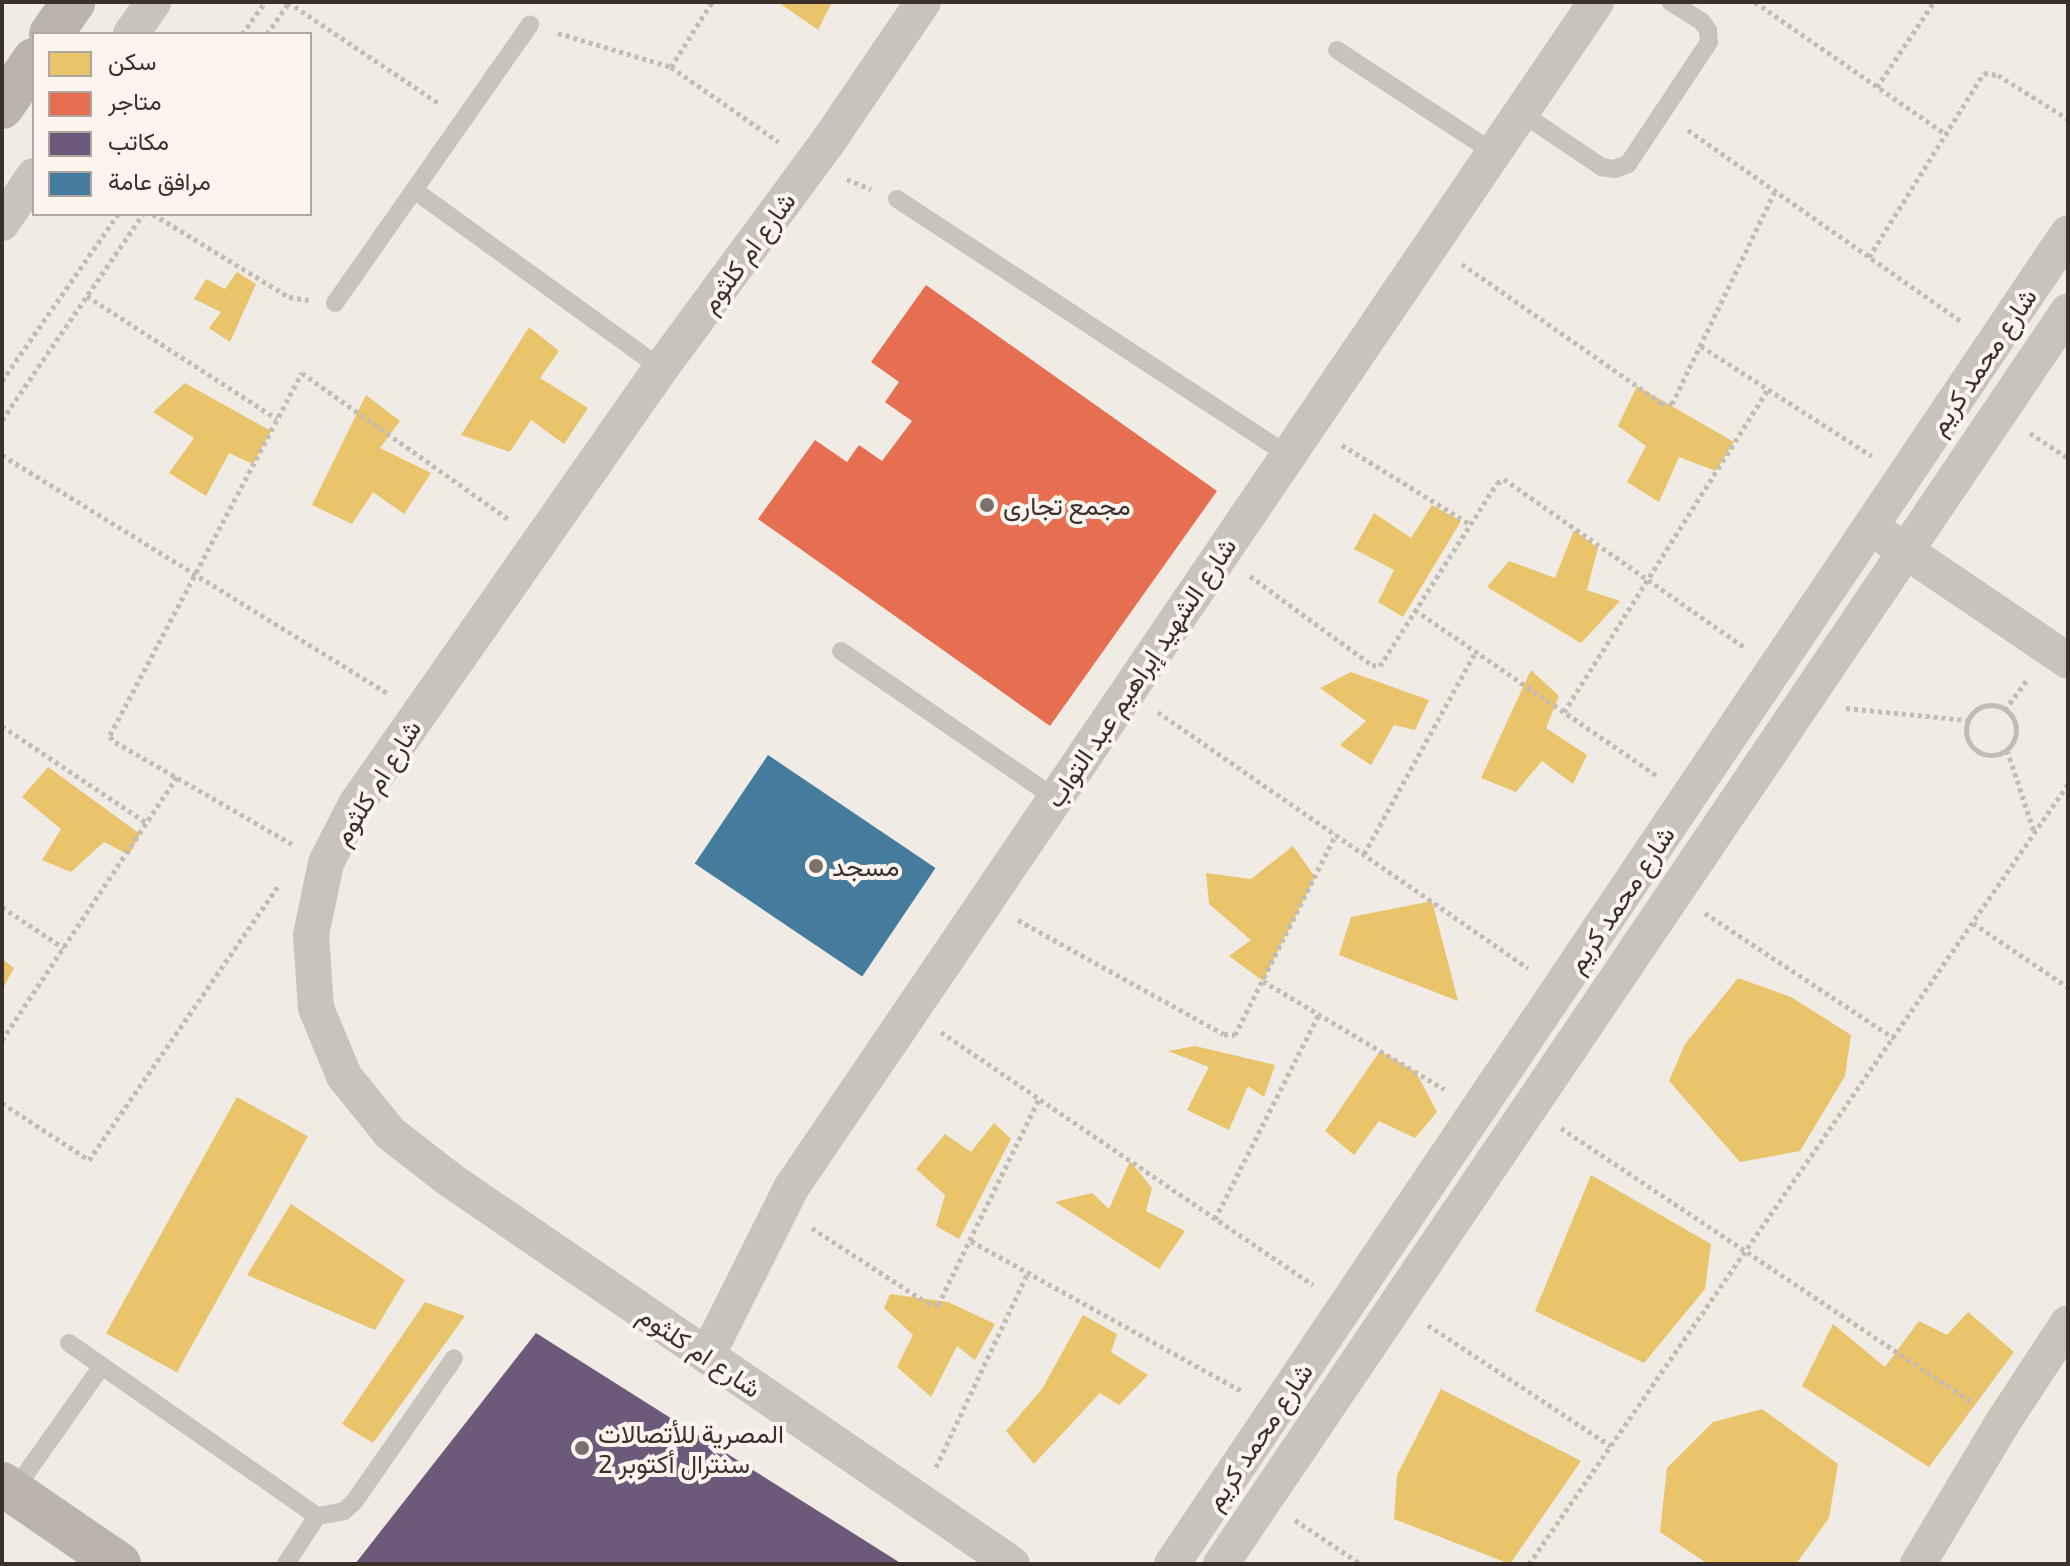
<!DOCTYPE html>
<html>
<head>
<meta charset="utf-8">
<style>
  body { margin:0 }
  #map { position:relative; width:2070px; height:1566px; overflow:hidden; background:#f0ebe5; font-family:"Exo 2",Vazirmatn,sans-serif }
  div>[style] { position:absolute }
  .homes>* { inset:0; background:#e9c46a; transform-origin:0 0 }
  .shops>* { inset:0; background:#e76f51 }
  .offices>* { inset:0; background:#6d597a }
  .public>* { inset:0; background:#457b9d; transform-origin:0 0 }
  .path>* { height:5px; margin-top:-2.5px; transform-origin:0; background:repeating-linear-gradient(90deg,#c2bbb6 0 4px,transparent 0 8px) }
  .path>.ring { margin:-2.5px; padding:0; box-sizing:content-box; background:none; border:5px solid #c2bbb6; border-radius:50% }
  .lane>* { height:18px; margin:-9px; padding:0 9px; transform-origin:9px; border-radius:9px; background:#c9c3be }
  .street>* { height:36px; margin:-18px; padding:0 18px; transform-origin:18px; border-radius:18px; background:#c9c3be }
  .secondary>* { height:44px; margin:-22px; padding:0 22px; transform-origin:22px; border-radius:22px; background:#bab3ae }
  .dots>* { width:22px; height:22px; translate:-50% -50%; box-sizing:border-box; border:4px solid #fbf5ee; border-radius:50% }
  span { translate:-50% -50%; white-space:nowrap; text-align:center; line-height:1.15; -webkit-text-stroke:8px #fbf5ee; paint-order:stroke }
  .street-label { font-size:26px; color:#3b302b }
  .poi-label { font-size:26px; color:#3b302b }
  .left { translate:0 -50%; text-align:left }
  .frame { position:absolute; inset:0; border:4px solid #3b302b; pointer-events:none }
  .legend { position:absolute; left:32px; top:32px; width:280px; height:184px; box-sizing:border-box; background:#fbf5ee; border:2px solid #aea6a0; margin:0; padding:10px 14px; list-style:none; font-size:24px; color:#3b302b }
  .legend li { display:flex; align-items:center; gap:16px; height:40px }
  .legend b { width:40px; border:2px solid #aea6a0 }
</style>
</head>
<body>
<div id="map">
  <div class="homes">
    <div style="clip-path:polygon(778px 2px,832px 2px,818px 30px)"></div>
    <div style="clip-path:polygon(237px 272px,256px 284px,230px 342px,209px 328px,221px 312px,194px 299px,206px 279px,225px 289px)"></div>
    <div style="clip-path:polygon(529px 327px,559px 351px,540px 378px,588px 408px,564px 444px,531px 420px,510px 452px,461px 435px)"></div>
    <div style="clip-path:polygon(185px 383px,271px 431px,253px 464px,229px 453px,206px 496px,169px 473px,194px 438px,153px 412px)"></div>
    <div style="clip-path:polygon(1637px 386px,1734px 442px,1716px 471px,1679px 457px,1659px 502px,1627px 482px,1646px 446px,1618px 426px)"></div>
    <div style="clip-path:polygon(366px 395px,400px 421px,380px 448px,431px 473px,404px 514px,373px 492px,352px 524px,312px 505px)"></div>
    <div style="clip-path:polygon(1432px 505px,1461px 521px,1403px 617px,1378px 602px,1394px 570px,1354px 549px,1374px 513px,1411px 538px)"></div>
    <div style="clip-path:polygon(1574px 530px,1598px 548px,1587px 590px,1620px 601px,1581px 643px,1487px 587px,1509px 561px,1555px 578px)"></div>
    <div style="clip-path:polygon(1531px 670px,1559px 696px,1546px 728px,1587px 755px,1573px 784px,1542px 761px,1516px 792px,1481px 778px)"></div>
    <div style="clip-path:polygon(1351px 672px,1429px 700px,1415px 730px,1394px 725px,1371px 765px,1340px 745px,1366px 721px,1320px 688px)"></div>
    <div style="clip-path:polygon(48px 767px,140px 834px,129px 855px,104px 842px,71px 872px,42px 860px,61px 829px,22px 797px)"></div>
    <div style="clip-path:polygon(1293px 846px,1315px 877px,1263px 981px,1229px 956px,1251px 940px,1209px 904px,1206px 873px,1251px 879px)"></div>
    <div style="clip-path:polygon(1432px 901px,1458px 1001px,1339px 955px,1351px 917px)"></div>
    <div style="clip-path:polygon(2px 959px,14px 968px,2px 990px)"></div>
    <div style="clip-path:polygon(1738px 978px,1791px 997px,1851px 1035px,1845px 1076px,1800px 1151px,1740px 1162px,1669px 1081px,1685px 1044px)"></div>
    <div style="clip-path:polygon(1195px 1046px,1275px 1065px,1264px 1097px,1248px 1086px,1229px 1130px,1187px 1110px,1209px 1067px,1168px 1051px)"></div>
    <div style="clip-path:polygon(1380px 1051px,1416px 1072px,1437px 1112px,1415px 1138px,1379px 1121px,1354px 1155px,1325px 1131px)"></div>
    <div style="left:237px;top:1097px;width:81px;height:270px;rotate:29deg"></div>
    <div style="clip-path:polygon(994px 1123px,1011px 1139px,959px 1239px,936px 1226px,945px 1195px,916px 1169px,945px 1134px,971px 1152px)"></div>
    <div style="clip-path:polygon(1130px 1161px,1152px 1188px,1146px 1211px,1185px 1231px,1159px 1269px,1055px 1202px,1092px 1193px,1109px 1209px)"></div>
    <div style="clip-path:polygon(1591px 1175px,1711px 1244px,1705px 1289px,1644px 1363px,1535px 1311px)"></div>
    <div style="clip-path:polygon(291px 1204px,405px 1280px,375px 1330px,247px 1275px)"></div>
    <div style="clip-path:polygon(890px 1294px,948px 1302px,995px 1324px,975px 1360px,957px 1346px,931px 1397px,897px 1367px,913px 1335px,884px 1308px)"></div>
    <div style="clip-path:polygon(425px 1302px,465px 1316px,373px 1443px,342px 1424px)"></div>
    <div style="clip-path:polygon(1968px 1312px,2014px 1352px,1929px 1467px,1802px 1386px,1833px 1324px,1885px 1367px,1919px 1321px,1947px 1335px)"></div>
    <div style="clip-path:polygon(1083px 1315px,1117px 1334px,1111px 1352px,1148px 1375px,1119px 1405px,1100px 1393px,1034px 1464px,1006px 1431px,1042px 1389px)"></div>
    <div style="clip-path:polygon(1441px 1389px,1581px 1461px,1510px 1564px,1394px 1519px,1397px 1475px)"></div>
    <div style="clip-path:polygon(1762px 1409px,1838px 1464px,1829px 1518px,1796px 1564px,1708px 1564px,1660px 1532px,1667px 1468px,1713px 1422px)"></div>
  </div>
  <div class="shops">
    <div style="clip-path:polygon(926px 285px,1217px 491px,1050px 726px,758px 519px,815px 440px,847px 462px,859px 445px,882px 461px,912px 421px,885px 402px,899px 382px,871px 362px)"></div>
  </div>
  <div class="offices">
    <div style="clip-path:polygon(536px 1333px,902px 1564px,355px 1564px)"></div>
  </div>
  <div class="public">
    <div style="left:768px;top:755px;width:202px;height:131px;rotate:34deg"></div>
  </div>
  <div class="path">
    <div style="left:288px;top:2px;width:183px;rotate:33.9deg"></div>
    <div style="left:1755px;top:2px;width:230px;rotate:34.7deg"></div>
    <div style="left:558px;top:33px;width:118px;rotate:16.7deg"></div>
    <div style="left:671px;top:67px;width:131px;rotate:34.8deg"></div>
    <div style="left:242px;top:34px;width:39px;rotate:-54deg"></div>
    <div style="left:267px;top:34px;width:38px;rotate:-55deg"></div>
    <div style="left:671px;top:67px;width:77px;rotate:-57.8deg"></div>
    <div style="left:1877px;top:87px;width:102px;rotate:-56.2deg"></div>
    <div style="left:1688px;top:130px;width:333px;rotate:35deg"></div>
    <div style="left:847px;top:179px;width:26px;rotate:23deg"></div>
    <div style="left:153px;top:214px;width:159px;rotate:31.4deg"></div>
    <div style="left:289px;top:297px;width:20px;rotate:9deg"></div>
    <div style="left:1869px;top:257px;width:217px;rotate:-58deg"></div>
    <div style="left:1984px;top:73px;width:14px;rotate:8deg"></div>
    <div style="left:1998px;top:75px;width:83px;rotate:32.2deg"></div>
    <div style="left:1462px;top:264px;width:243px;rotate:34.9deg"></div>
    <div style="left:1661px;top:403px;width:11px;rotate:5deg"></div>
    <div style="left:1672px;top:404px;width:237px;rotate:-64.2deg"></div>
    <div style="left:87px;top:296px;width:226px;rotate:32.9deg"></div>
    <div style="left:1701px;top:346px;width:203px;rotate:32.8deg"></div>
    <div style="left:2px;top:381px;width:203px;rotate:-55.2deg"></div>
    <div style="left:2px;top:420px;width:250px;rotate:-55.6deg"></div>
    <div style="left:2030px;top:433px;width:45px;rotate:33.3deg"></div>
    <div style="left:1342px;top:445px;width:150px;rotate:31.7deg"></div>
    <div style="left:2px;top:455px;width:455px;rotate:31.7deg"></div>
    <div style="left:1250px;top:576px;width:151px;rotate:36.1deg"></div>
    <div style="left:1372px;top:665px;width:8px;rotate:7deg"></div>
    <div style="left:1380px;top:666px;width:217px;rotate:-57.4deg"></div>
    <div style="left:1497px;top:483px;width:8px;rotate:-30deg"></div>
    <div style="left:1504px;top:479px;width:293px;rotate:35deg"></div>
    <div style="left:1415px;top:610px;width:296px;rotate:34.4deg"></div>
    <div class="ring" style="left:1966px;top:705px;width:45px;height:45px"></div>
    <div style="left:1846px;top:708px;width:122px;rotate:5.7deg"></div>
    <div style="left:2005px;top:710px;width:39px;rotate:-54deg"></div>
    <div style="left:1158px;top:712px;width:450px;rotate:34.7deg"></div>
    <div style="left:1564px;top:712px;width:382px;rotate:-57.7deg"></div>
    <div style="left:2px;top:726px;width:174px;rotate:33.8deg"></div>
    <div style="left:2007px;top:750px;width:85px;rotate:71.6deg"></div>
    <div style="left:292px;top:844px;width:208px;rotate:-150deg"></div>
    <div style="left:112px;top:740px;width:5px;rotate:-112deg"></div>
    <div style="left:110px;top:735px;width:410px;rotate:-62.1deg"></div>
    <div style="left:302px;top:373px;width:255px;rotate:35.3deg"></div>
    <div style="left:1364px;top:854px;width:232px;rotate:-61.1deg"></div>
    <div style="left:2px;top:907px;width:74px;rotate:33.5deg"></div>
    <div style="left:1705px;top:913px;width:227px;rotate:33.5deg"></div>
    <div style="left:1018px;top:920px;width:235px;rotate:29deg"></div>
    <div style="left:1224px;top:1034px;width:11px;rotate:5deg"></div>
    <div style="left:1235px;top:1035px;width:225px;rotate:-63.3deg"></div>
    <div style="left:1973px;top:923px;width:115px;rotate:34deg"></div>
    <div style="left:1263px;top:981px;width:211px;rotate:30.8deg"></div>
    <div style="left:941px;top:1032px;width:450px;rotate:34.2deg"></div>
    <div style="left:2px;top:1040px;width:316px;rotate:-56.4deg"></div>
    <div style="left:2px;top:1103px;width:104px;rotate:33.2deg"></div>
    <div style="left:89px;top:1160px;width:334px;rotate:-55.4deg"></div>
    <div style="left:1561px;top:1128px;width:494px;rotate:33.7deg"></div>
    <div style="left:1215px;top:1219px;width:230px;rotate:-63.1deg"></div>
    <div style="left:812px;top:1228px;width:137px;rotate:33.1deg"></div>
    <div style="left:927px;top:1303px;width:11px;rotate:10deg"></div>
    <div style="left:938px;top:1305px;width:229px;rotate:-63.9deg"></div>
    <div style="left:971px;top:1241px;width:311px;rotate:29deg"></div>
    <div style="left:1428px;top:1325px;width:219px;rotate:33.5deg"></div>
    <div style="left:936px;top:1467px;width:216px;rotate:-64.7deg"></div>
    <div style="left:1295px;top:1520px;width:79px;rotate:33.7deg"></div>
    <div style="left:1529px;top:1564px;width:948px;rotate:-55.35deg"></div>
  </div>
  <div class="lane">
    <div style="left:1337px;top:50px;width:186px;rotate:33.2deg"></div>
    <div style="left:1520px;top:112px;width:99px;rotate:33.9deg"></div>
    <div style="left:1602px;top:167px;width:13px;rotate:9deg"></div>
    <div style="left:1615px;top:169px;width:14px;rotate:-21deg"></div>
    <div style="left:1628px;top:164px;width:146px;rotate:-56.4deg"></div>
    <div style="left:1709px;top:42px;width:12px;rotate:-95deg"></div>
    <div style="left:1708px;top:30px;width:11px;rotate:-128deg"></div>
    <div style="left:1701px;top:21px;width:36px;rotate:-148deg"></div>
    <div style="left:414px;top:190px;width:304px;rotate:35.8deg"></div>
    <div style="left:897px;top:199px;width:467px;rotate:33.2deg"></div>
    <div style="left:335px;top:303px;width:340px;rotate:-55deg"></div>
    <div style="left:841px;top:651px;width:260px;rotate:34.5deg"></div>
    <div style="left:69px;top:1343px;width:302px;rotate:34.9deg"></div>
    <div style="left:317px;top:1516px;width:27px;rotate:-10deg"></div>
    <div style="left:344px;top:1511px;width:13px;rotate:-42deg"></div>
    <div style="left:354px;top:1502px;width:175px;rotate:-55.2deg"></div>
    <div style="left:13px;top:1492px;width:154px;rotate:-54.8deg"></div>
    <div style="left:286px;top:1564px;width:57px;rotate:-57.1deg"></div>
  </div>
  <div class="street">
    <div style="left:923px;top:2px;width:171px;rotate:124.2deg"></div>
    <div style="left:827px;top:143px;width:280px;rotate:126.4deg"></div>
    <div style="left:661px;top:368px;width:532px;rotate:124.97deg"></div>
    <div style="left:356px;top:804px;width:66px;rotate:117deg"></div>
    <div style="left:326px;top:863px;width:74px;rotate:101.8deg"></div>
    <div style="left:311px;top:935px;width:73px;rotate:86.1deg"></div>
    <div style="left:316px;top:1008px;width:74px;rotate:67.6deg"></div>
    <div style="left:344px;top:1076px;width:73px;rotate:51.1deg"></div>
    <div style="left:390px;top:1133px;width:75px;rotate:37.9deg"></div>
    <div style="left:449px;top:1179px;width:682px;rotate:34.37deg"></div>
    <div style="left:131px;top:34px;width:39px;rotate:-55deg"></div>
    <div style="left:2px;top:223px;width:57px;rotate:-55.8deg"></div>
    <div style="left:1888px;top:539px;width:217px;rotate:34.1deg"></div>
    <div style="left:707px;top:1356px;width:188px;rotate:-63.4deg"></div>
    <div style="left:791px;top:1188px;width:1433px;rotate:-55.83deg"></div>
    <div style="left:1172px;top:1564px;width:1604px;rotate:-56.05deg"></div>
    <div style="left:1221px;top:1564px;width:1512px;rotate:-55.94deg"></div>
    <div style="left:1918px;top:1564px;width:165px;rotate:-59.1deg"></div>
    <div style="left:2003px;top:1422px;width:118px;rotate:-56.7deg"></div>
  </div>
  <div class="secondary">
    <div style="left:51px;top:34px;width:39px;rotate:-55deg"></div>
    <div style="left:2px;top:107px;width:57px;rotate:-55.8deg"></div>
    <div style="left:2px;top:1484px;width:142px;rotate:34.4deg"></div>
  </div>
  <div class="dots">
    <div style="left:987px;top:505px;background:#7a716c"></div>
    <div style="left:816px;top:866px;background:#7a716c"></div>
    <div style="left:582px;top:1448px;background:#7a716c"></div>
  </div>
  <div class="street-label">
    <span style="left:747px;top:252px;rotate:-54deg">شارع ام كلثوم</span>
    <span style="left:1982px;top:361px;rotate:-56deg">شارع محمد كريم</span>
    <span style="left:1140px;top:672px;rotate:-56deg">شارع الشهيد إبراهيم عبد التواب</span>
    <span style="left:376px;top:782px;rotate:-58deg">شارع ام كلثوم</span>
    <span style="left:1620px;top:899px;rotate:-56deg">شارع محمد كريم</span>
    <span style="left:700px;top:1351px;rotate:34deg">شارع ام كلثوم</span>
    <span style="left:1258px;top:1436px;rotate:-56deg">شارع محمد كريم</span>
  </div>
  <div class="poi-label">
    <span class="left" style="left:1003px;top:505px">مجمع تجارى</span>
    <span class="left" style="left:832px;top:866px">مسجد</span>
    <span class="left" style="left:598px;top:1448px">المصرية للأتصالات<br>سنترال أكتوبر 2</span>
  </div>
  <div class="frame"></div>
  <ul class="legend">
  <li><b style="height:22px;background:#e9c46a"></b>سكن</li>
  <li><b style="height:22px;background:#e76f51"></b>متاجر</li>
  <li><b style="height:22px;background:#6d597a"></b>مكاتب</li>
  <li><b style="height:22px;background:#457b9d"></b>مرافق عامة</li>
  </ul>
</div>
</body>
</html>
